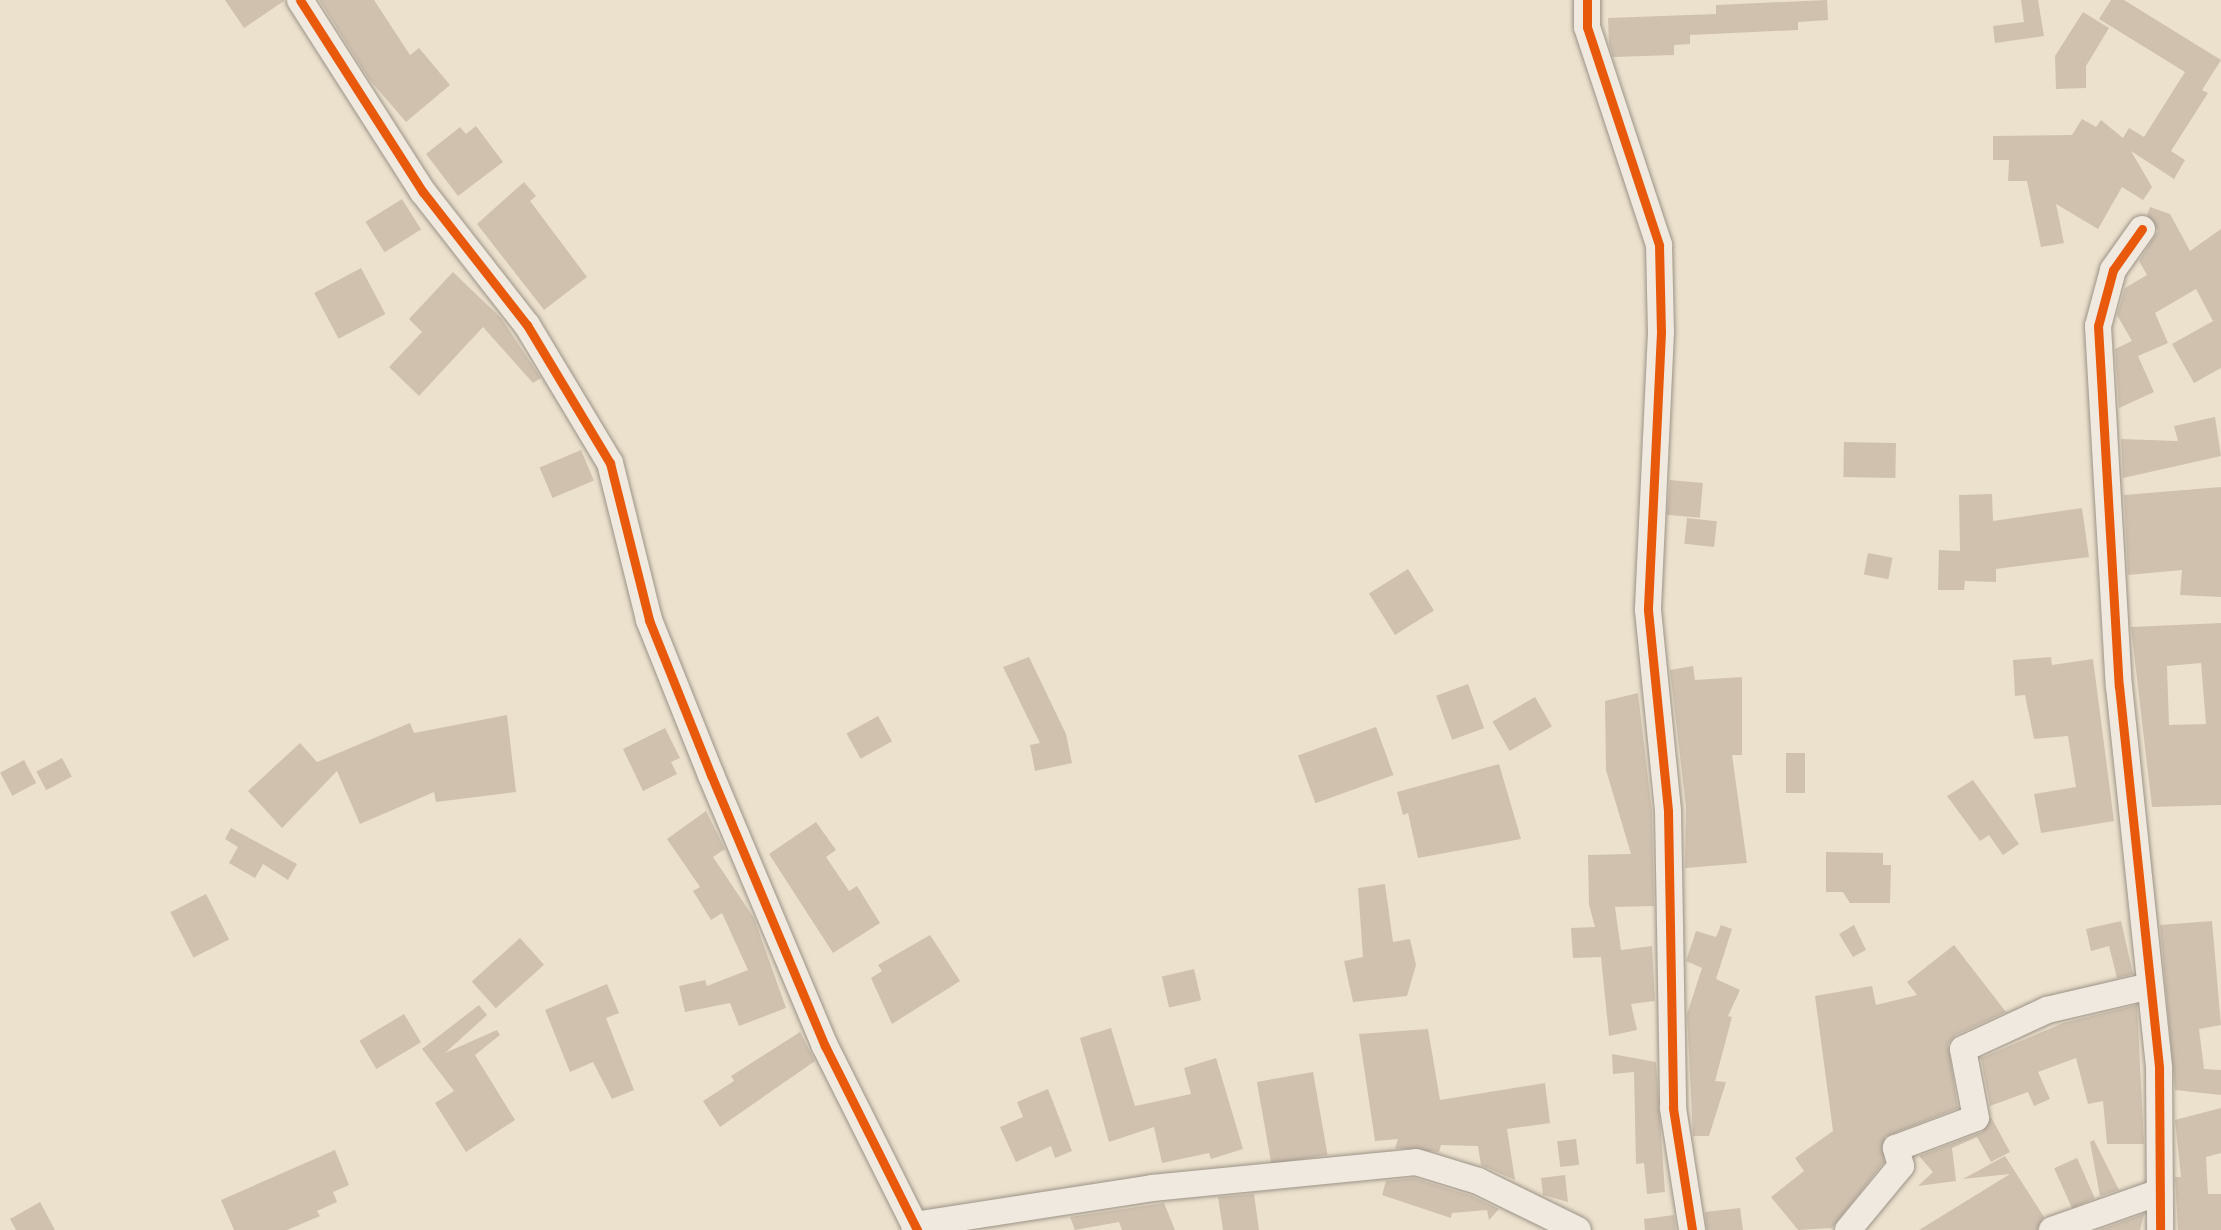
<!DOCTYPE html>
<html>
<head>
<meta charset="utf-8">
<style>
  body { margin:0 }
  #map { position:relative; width:2221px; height:1230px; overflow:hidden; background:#ece1cd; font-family:Cardo,serif }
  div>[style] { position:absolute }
  .building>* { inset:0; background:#d0c1af; transform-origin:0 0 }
  .roads { filter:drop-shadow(0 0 2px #9c9387) drop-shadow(0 0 2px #9c9387) }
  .minor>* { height:26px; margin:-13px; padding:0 13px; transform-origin:13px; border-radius:13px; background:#efe9df }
  .cycleway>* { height:9px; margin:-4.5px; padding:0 4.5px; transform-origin:4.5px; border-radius:4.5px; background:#e8590c }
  span { translate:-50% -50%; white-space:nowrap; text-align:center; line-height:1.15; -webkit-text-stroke:7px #fbeed6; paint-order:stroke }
</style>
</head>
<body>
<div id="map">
  <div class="building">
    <div style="clip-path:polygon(225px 0,284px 0,284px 1px,244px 28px)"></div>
    <div style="clip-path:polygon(319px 0,374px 0,410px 55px,419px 48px,450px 85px,406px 122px,369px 79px)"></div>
    <div style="clip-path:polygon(1827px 0,1828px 20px,1798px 22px,1798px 30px,1690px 35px,1690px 44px,1674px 45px,1674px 55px,1613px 57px,1609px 44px,1608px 18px,1716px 14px,1716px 5px)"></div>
    <div style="clip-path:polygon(2021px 0,2038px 0,2044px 36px,1995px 43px,1993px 26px,2024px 22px)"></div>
    <div style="clip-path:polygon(2111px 0,2124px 0,2221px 60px,2202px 90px,2208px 93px,2171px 151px,2185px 160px,2174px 179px,2131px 151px,2152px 187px,2143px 200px,2122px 187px,2098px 229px,2056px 204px,2064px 243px,2041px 247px,2027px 181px,2008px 181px,2009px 160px,1993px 160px,1993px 136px,2072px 135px,2082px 119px,2096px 127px,2101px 120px,2123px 138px,2129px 128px,2144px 137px,2185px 72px,2099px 19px)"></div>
    <div style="clip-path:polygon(2083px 12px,2109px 28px,2086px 66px,2086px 88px,2056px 89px,2055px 56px)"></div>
    <div style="clip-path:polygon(476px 126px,503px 162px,458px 196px,426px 154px,460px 127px,466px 134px)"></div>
    <div style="clip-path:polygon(524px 182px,536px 196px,530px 201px,587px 277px,544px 310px,477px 224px)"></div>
    <div style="left:402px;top:199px;width:36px;height:43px;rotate:58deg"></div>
    <div style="clip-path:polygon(2150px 207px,2170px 214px,2190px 251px,2221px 229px,2221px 368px,2194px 383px,2172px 344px,2213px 321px,2196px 289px,2155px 313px,2168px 343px,2138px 356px,2154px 392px,2119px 408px,2115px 349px,2132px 341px,2117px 315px,2125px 288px,2147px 275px,2139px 261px,2158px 231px,2147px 215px)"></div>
    <div style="left:361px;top:268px;width:52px;height:53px;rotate:62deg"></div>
    <div style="clip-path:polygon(453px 272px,501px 318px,541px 378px,533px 383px,483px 327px,419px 396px,389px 367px,422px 332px,409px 319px)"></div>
    <div style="clip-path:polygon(2215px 417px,2221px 456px,2123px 478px,2121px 439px,2178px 441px,2174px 426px)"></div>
    <div style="left:1844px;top:442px;width:52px;height:35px;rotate:1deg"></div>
    <div style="left:581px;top:450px;width:33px;height:45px;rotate:67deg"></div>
    <div style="left:1670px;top:480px;width:33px;height:35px;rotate:5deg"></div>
    <div style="clip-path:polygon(2221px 487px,2221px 597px,2180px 595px,2182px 570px,2128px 575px,2124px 495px)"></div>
    <div style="clip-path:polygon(1992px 494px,1993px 521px,2082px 508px,2089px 557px,1996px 569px,1996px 582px,1965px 581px,1964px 590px,1938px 590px,1939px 550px,1960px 551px,1959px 495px)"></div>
    <div style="left:1687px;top:518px;width:30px;height:26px;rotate:6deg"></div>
    <div style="left:1868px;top:553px;width:25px;height:22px;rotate:11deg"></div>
    <div style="left:1408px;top:569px;width:49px;height:46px;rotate:58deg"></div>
    <div style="clip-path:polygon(evenodd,2221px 623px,2221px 805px,2152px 807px,2131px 627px,2221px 623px,2201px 663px,2206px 724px,2169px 725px,2167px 666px,2201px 663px)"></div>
    <div style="clip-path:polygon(1029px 657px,1066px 734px,1072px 763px,1035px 771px,1030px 745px,1040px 743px,1003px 667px)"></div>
    <div style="clip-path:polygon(2051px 657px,2052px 665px,2093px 659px,2114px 821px,2041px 833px,2034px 794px,2076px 787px,2068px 736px,2034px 739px,2025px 695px,2015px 696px,2013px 660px)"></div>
    <div style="clip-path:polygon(1693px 666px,1695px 680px,1742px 677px,1742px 755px,1732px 755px,1747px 863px,1685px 868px,1686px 807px,1670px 670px)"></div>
    <div style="left:1468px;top:684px;width:47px;height:34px;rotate:70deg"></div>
    <div style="clip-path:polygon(1638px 693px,1652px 812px,1654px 906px,1615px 907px,1621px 950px,1652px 946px,1655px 1001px,1631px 1004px,1637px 1030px,1609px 1036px,1601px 957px,1573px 958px,1571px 928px,1595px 927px,1589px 905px,1588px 855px,1631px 854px,1606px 770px,1605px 701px)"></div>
    <div style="left:1535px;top:697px;width:34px;height:49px;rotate:60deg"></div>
    <div style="clip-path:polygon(507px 715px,516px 792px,436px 802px,434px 792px,360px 824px,337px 771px,282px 828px,248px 791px,300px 743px,317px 762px,410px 723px,414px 733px)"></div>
    <div style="left:878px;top:716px;width:29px;height:36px;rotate:61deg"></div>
    <div style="left:1376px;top:727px;width:51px;height:83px;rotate:70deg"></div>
    <div style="clip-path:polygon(665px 728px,680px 758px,671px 762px,677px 774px,643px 791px,623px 749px)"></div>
    <div style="left:1786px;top:753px;width:19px;height:40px"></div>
    <div style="left:62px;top:758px;width:21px;height:29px;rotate:62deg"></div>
    <div style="left:24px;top:760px;width:26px;height:27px;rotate:62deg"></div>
    <div style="clip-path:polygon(1499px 764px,1521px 839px,1418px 858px,1408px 813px,1403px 815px,1397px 792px)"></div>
    <div style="clip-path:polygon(1973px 780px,2019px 844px,2003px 855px,1989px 835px,1980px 841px,1947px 796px)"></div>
    <div style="clip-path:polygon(706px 811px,725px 849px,713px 857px,754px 918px,786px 1008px,739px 1026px,730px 1003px,685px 1012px,679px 986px,705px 980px,707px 986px,748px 970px,722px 913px,711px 920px,693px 891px,700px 887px,667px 839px)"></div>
    <div style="clip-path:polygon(816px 822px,836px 850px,826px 857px,849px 891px,857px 886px,880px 923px,833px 953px,769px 854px)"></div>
    <div style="clip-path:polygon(231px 828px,297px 864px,288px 880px,263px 864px,255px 878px,229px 863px,238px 847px,225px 839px)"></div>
    <div style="clip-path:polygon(1826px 852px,1883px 853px,1883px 865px,1891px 865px,1890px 903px,1850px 903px,1843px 892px,1826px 892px)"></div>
    <div style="clip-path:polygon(1385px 884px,1393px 942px,1410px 939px,1416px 965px,1407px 996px,1353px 1002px,1344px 961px,1363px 957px,1358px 888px)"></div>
    <div style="left:206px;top:894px;width:51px;height:40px;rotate:63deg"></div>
    <div style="clip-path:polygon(2121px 921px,2133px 974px,2117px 978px,2109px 946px,2091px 951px,2086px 929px)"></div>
    <div style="clip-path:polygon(2212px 921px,2221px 1025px,2199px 1029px,2204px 1069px,2221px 1070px,2221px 1095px,2175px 1090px,2160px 925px)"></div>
    <div style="clip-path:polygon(1721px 925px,1732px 929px,1716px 979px,1740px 990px,1728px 1016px,1732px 1017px,1715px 1081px,1726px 1082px,1709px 1136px,1693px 1136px,1687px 1014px,1702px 968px,1686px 961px,1696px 931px,1716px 937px)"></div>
    <div style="clip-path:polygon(1854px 925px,1866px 950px,1853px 957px,1839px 934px)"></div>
    <div style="clip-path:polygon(930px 935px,960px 981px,892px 1024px,871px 978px,882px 971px,878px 965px)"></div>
    <div style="left:520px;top:938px;width:36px;height:65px;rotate:48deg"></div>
    <div style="clip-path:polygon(1954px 945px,2006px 1012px,1956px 1035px,1948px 1044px,1958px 1108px,1885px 1137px,1884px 1162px,1832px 1228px,1798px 1230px,1771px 1197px,1804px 1171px,1795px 1158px,1833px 1131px,1815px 996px,1872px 986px,1876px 1005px,1917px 995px,1907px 982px)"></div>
    <div style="left:1194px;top:969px;width:32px;height:33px;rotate:77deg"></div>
    <div style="clip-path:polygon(607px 984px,619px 1013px,606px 1018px,634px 1090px,612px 1099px,593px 1062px,570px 1072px,545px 1010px)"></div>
    <div style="clip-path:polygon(479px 1005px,487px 1015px,445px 1053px,497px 1030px,500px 1035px,475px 1055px,515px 1120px,466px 1152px,435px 1103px,454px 1091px,422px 1049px)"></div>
    <div style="clip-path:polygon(2137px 1005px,2144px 1144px,2107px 1144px,2103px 1101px,2088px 1104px,2076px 1058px,2038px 1072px,2050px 1099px,2034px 1106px,2028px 1092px,1990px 1106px,1981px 1058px,2063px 1023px)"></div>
    <div style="left:404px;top:1014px;width:33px;height:52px;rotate:59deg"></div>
    <div style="clip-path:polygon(1111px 1028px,1135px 1106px,1191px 1094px,1184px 1068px,1216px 1058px,1243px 1149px,1211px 1159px,1209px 1153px,1162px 1163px,1154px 1127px,1109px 1142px,1080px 1038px)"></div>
    <div style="clip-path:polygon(1428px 1029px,1440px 1100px,1545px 1083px,1550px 1123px,1507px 1129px,1515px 1180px,1481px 1165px,1478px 1146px,1441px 1145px,1439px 1152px,1395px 1148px,1398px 1139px,1375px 1141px,1359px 1034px)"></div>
    <div style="clip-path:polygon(800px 1032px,815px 1061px,720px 1127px,703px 1101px,734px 1081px,731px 1076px)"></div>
    <div style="clip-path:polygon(1612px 1054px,1656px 1062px,1665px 1192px,1647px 1194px,1644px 1163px,1636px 1164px,1634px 1072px,1613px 1074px)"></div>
    <div style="left:1313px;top:1072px;width:84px;height:57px;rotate:80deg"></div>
    <div style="clip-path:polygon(1048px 1089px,1072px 1151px,1055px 1158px,1051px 1146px,1016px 1162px,1000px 1127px,1023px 1117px,1017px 1102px)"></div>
    <div style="clip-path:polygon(2221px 1108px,2221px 1153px,2206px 1157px,2208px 1194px,2221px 1194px,2221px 1230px,2178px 1230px,2175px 1177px,2181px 1177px,2175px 1120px)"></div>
    <div style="clip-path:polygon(1991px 1117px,2010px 1152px,1991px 1162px,1977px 1137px,1952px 1148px,1956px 1181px,1918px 1186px,1933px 1172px,1919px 1156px,1982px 1132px)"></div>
    <div style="left:1576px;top:1139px;width:26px;height:19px;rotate:83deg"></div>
    <div style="clip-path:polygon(2094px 1140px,2119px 1190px,2100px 1196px,2090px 1142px)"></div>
    <div style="clip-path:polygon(335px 1150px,349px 1185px,333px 1192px,337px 1202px,317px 1211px,320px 1216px,287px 1230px,234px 1230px,221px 1200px)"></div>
    <div style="clip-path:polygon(2005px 1156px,2044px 1217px,2037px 1230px,1919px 1230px,2010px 1174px,1963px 1179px)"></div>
    <div style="left:2077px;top:1158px;width:44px;height:25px;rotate:66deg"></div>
    <div style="clip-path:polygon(1565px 1175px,1568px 1202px,1543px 1195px,1541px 1178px)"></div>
    <div style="clip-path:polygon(1414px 1178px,1472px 1196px,1499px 1209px,1489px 1220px,1487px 1210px,1452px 1213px,1451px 1218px,1382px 1195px,1386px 1181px)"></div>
    <div style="clip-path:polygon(1254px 1194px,1259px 1230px,1223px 1230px,1218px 1197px)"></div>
    <div style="clip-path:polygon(40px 1202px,55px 1230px,16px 1230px,10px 1219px)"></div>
    <div style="clip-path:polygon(1164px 1203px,1175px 1230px,1122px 1230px,1119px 1222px,1075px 1230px,1070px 1217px)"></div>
    <div style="clip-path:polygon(1740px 1208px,1743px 1230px,1707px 1230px,1705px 1212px)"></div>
    <div style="clip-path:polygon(2144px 1214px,2140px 1230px,2099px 1230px)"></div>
    <div style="clip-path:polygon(1674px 1215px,1676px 1230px,1645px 1230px,1644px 1219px)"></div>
  </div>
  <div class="roads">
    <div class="minor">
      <div style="left:300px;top:0;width:228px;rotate:57.4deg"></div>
      <div style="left:423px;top:192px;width:169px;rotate:52deg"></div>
      <div style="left:527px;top:325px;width:161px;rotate:59deg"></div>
      <div style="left:610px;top:463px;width:162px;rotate:76deg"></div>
      <div style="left:649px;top:620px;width:167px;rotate:68.2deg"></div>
      <div style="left:711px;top:775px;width:294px;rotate:67.2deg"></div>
      <div style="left:825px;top:1046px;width:206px;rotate:63.4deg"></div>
      <div style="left:1587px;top:0;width:27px;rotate:90deg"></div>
      <div style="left:1587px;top:27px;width:230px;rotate:71.7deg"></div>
      <div style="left:1659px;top:245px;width:87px;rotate:88.7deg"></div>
      <div style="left:1661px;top:332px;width:278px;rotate:92.7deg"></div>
      <div style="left:1648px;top:610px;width:202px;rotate:84.3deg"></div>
      <div style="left:1668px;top:811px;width:297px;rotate:89deg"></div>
      <div style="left:1673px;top:1108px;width:123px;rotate:81.1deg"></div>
      <div style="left:2142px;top:229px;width:50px;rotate:125.3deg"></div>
      <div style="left:2113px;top:270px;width:58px;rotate:105deg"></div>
      <div style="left:2098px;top:326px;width:361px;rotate:86.7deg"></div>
      <div style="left:2119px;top:686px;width:384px;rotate:84deg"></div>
      <div style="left:2159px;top:1068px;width:162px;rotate:89.6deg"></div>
      <div style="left:914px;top:1225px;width:241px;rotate:-8.8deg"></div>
      <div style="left:1152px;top:1188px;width:265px;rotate:-5.6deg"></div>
      <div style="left:1416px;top:1162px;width:65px;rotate:17deg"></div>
      <div style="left:1478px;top:1181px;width:111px;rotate:26.1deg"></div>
      <div style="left:1848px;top:1230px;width:83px;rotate:-50.4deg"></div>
      <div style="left:1901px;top:1166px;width:19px;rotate:-106deg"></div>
      <div style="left:1896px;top:1148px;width:85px;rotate:-20.6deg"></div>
      <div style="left:1976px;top:1118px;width:70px;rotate:-100.7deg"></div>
      <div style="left:1963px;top:1049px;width:93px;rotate:-24.9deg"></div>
      <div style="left:2047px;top:1010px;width:106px;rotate:-13.1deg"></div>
      <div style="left:2052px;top:1230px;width:114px;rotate:-19.4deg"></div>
    </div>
  </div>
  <div class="cycleway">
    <div style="left:300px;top:0;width:228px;rotate:57.4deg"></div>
    <div style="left:423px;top:192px;width:169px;rotate:52deg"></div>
    <div style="left:527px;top:325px;width:161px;rotate:59deg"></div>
    <div style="left:610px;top:463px;width:162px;rotate:76deg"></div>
    <div style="left:649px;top:620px;width:167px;rotate:68.2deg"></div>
    <div style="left:711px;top:775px;width:294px;rotate:67.2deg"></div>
    <div style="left:825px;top:1046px;width:206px;rotate:63.4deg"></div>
    <div style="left:1587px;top:0;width:27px;rotate:90deg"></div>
    <div style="left:1587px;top:27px;width:230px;rotate:71.7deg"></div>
    <div style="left:1659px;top:245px;width:87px;rotate:88.7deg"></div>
    <div style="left:1661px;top:332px;width:278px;rotate:92.7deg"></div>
    <div style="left:1648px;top:610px;width:202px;rotate:84.3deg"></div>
    <div style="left:1668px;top:811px;width:297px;rotate:89deg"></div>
    <div style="left:1673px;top:1108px;width:123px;rotate:81.1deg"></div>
    <div style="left:2142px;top:229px;width:50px;rotate:125.3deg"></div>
    <div style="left:2113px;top:270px;width:58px;rotate:105deg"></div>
    <div style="left:2098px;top:326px;width:361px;rotate:86.7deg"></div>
    <div style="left:2119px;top:686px;width:384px;rotate:84deg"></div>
    <div style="left:2159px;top:1068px;width:162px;rotate:89.6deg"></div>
  </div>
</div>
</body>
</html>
